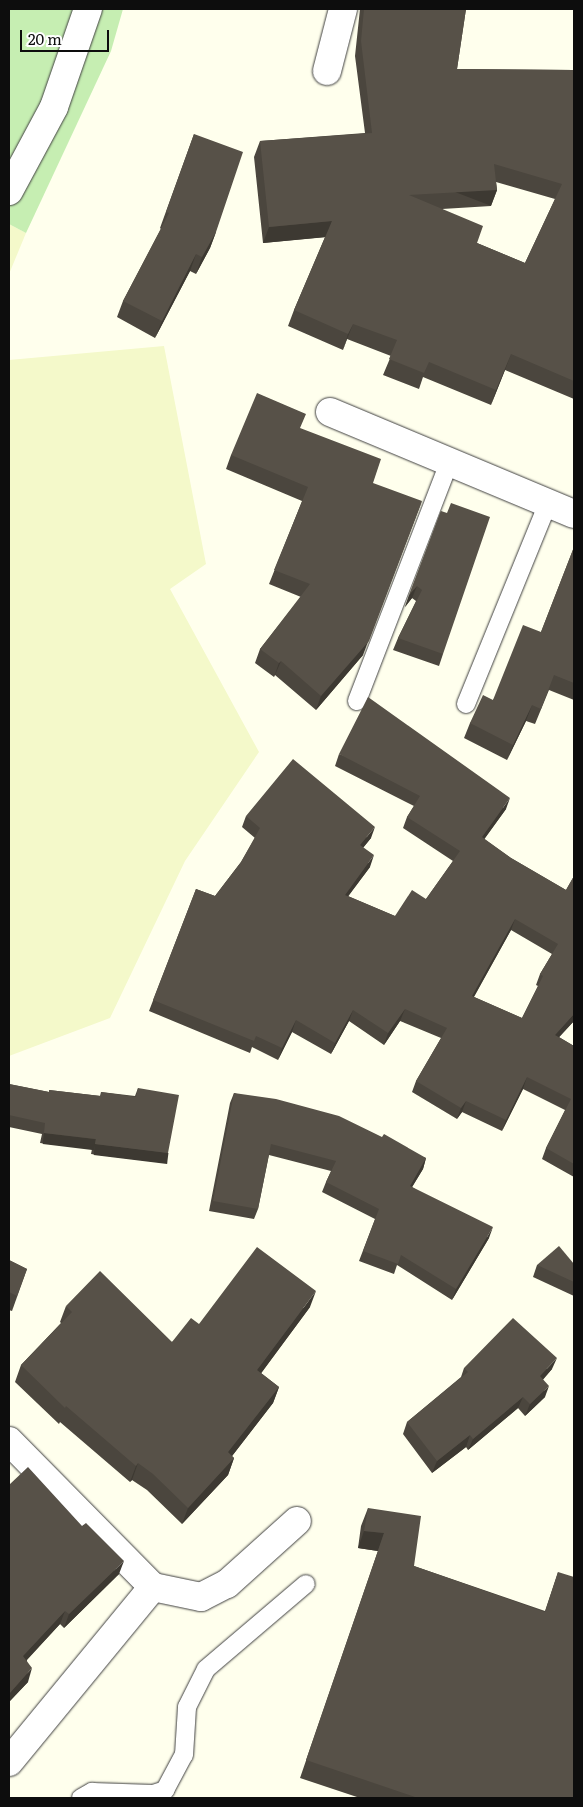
<!DOCTYPE html>
<html>
<head>
<meta charset="utf-8">
<style>
  body { margin:0 }
  #map { position:relative; width:583px; height:1807px; overflow:hidden; background:#ffffed; font-family:Literata,serif }
  div>[style] { position:absolute }
  .farmland>* { inset:0; background:#f4f9ca }
  .green>* { inset:0; background:#c6eeb2 }
  .roads { filter:drop-shadow(0 0 1px #404040) drop-shadow(0 0 1px #404040) }
  .service>* { height:18px; margin:-9px; padding:0 9px; transform-origin:9px; border-radius:9px; background:#fff }
  .minor>* { height:28px; margin:-14px; padding:0 14px; transform-origin:14px; border-radius:14px; background:#fff }
  .wall>* { inset:0; background:#4b463e }
  .shaded-wall>* { inset:0; background:#3d3932; transform-origin:0 0 }
  .building>* { inset:0; background:#575148 }
  span { translate:-50% -50%; white-space:nowrap; text-align:center; line-height:1.15; -webkit-text-stroke:5px #fff; paint-order:stroke }
  .frame { position:absolute; inset:0; border:10px solid #0d0d0d; pointer-events:none }
  .scale { position:absolute; left:20px; top:30px; width:89px; height:22px; box-sizing:border-box; border:2px solid #0d0d0d; border-top:0; padding-left:6px; font-size:15px; line-height:18px; white-space:nowrap; color:#0d0d0d; -webkit-text-stroke:4px #fff; paint-order:stroke }
</style>
</head>
<body>
<div id="map">
  <div class="farmland">
    <i style="clip-path:polygon(9px 224px,26px 233px,9px 274px)"></i>
    <i style="clip-path:polygon(164px 346px,206px 564px,170px 589px,259px 752px,185px 861px,110px 1018px,9px 1056px,9px 360px)"></i>
  </div>
  <div class="green">
    <i style="clip-path:polygon(9px 9px,123px 9px,111px 51px,26px 233px,9px 224px)"></i>
  </div>
  <div class="roads">
    <div class="service">
      <i style="left:357px;top:701px;width:256px;rotate:-68.9deg"></i>
      <i style="left:466px;top:704px;width:217px;rotate:-67.8deg"></i>
      <i style="left:81px;top:1798px;width:13px;rotate:-29deg"></i>
      <i style="left:92px;top:1792px;width:61px;rotate:1.9deg"></i>
      <i style="left:153px;top:1794px;width:13px;rotate:-18deg"></i>
      <i style="left:165px;top:1790px;width:40px;rotate:-62deg"></i>
      <i style="left:184px;top:1755px;width:48px;rotate:-86.4deg"></i>
      <i style="left:187px;top:1707px;width:42px;rotate:-63.4deg"></i>
      <i style="left:206px;top:1669px;width:131px;rotate:-40.4deg"></i>
    </div>
    <div class="minor">
      <i style="left:327px;top:71px;width:64px;rotate:-75.5deg"></i>
      <i style="left:9px;top:191px;width:95px;rotate:-61.8deg"></i>
      <i style="left:54px;top:107px;width:104px;rotate:-70.9deg"></i>
      <i style="left:330px;top:412px;width:264px;rotate:22.7deg"></i>
      <i style="left:9px;top:1441px;width:205px;rotate:45.4deg"></i>
      <i style="left:153px;top:1587px;width:49px;rotate:11.8deg"></i>
      <i style="left:201px;top:1597px;width:29px;rotate:-27deg"></i>
      <i style="left:227px;top:1584px;width:94px;rotate:-42deg"></i>
      <i style="left:9px;top:1762px;width:227px;rotate:-50.6deg"></i>
    </div>
  </div>
  <div class="wall">
    <i style="clip-path:polygon(evenodd,360px 9px,466px 9px,457px 69px,574px 70px,574px 399px,505px 370px,491px 405px,423px 377px,419px 389px,383px 375px,391px 356px,347px 339px,343px 350px,288px 326px,294px 310px,325px 237px,263px 243px,254px 157px,260px 141px,365px 133px,355px 56px,360px 9px,496px 182px,555px 199px,525px 263px,477px 243px,442px 209px,491px 206px,497px 190px,496px 182px)"></i>
    <i style="clip-path:polygon(194px 134px,216px 232px,210px 248px,196px 274px,190px 271px,155px 338px,117px 317px,123px 301px,161px 229px,160px 228px)"></i>
    <i style="clip-path:polygon(300px 429px,373px 483px,363px 655px,316px 710px,275px 675px,274px 677px,255px 663px,260px 649px,301px 597px,269px 584px,302px 501px,226px 469px,231px 455px)"></i>
    <i style="clip-path:polygon(441px 511px,443px 654px,439px 666px,393px 650px,398px 638px,416px 601px,412px 598px,405px 607px)"></i>
    <i style="clip-path:polygon(574px 547px,574px 700px,549px 690px,535px 724px,526px 721px,507px 760px,464px 738px,470px 723px,493px 700px,541px 632px)"></i>
    <i style="clip-path:polygon(evenodd,339px 754px,506px 809px,484px 839px,511px 858px,566px 890px,574px 876px,574px 1021px,559px 1037px,574px 1046px,574px 1177px,542px 1159px,546px 1148px,565px 1110px,523px 1089px,502px 1131px,462px 1112px,457px 1119px,412px 1092px,416px 1081px,441px 1038px,400px 1021px,384px 1045px,349px 1021px,331px 1054px,292px 1032px,278px 1060px,252px 1047px,250px 1053px,149px 1011px,196px 889px,215px 896px,241px 862px,255px 838px,242px 827px,246px 816px,371px 838px,363px 848px,370px 867px,348px 896px,395px 916px,426px 899px,453px 861px,403px 828px,407px 817px,414px 806px,335px 766px,339px 754px,511px 930px,552px 954px,540px 974px,536px 985px,538px 986px,522px 1018px,474px 997px,511px 930px)"></i>
    <i style="clip-path:polygon(9px 1084px,49px 1092px,49px 1090px,100px 1096px,101px 1092px,135px 1096px,138px 1088px,168px 1153px,165px 1163px,91px 1154px,92px 1149px,40px 1143px,42px 1134px,9px 1127px)"></i>
    <i style="clip-path:polygon(234px 1093px,426px 1158px,423px 1169px,412px 1187px,489px 1238px,452px 1300px,397px 1265px,394px 1274px,359px 1261px,375px 1219px,322px 1192px,326px 1182px,331px 1171px,269px 1155px,258px 1209px,254px 1219px,209px 1211px,230px 1103px)"></i>
    <i style="clip-path:polygon(9px 1260px,27px 1269px,12px 1311px,9px 1310px)"></i>
    <i style="clip-path:polygon(574px 1264px,574px 1296px,533px 1277px,537px 1265px)"></i>
    <i style="clip-path:polygon(66px 1306px,172px 1342px,199px 1324px,310px 1307px,261px 1373px,279px 1387px,273px 1403px,232px 1456px,234px 1458px,228px 1475px,182px 1524px,147px 1490px,132px 1480px,130px 1482px,60px 1422px,59px 1424px,15px 1382px,21px 1365px,61px 1323px,60px 1322px)"></i>
    <i style="clip-path:polygon(464px 1368px,552px 1369px,543px 1379px,545px 1397px,525px 1416px,518px 1408px,468px 1450px,466px 1447px,432px 1473px,403px 1434px,407px 1422px,461px 1377px)"></i>
    <i style="clip-path:polygon(9px 1485px,119px 1574px,64px 1628px,60px 1624px,27px 1660px,28px 1682px,9px 1702px)"></i>
    <i style="clip-path:polygon(368px 1508px,414px 1566px,545px 1611px,558px 1572px,574px 1798px,360px 1798px,300px 1778px,378px 1551px,358px 1548px,361px 1526px)"></i>
  </div>
  <div class="shaded-wall">
    <i style="left:497px;top:190px;width:17px;height:88px;rotate:111deg"></i>
    <i style="clip-path:polygon(332px 221px,327px 237px,263px 243px,269px 227px)"></i>
    <i style="clip-path:polygon(216px 232px,210px 248px,196px 274px,202px 257px)"></i>
    <i style="clip-path:polygon(196px 254px,190px 271px,155px 338px,162px 321px)"></i>
    <i style="clip-path:polygon(353px 324px,347px 339px,343px 350px,348px 334px)"></i>
    <i style="clip-path:polygon(511px 354px,505px 370px,491px 405px,496px 390px)"></i>
    <i style="clip-path:polygon(422px 501px,363px 655px,316px 710px,321px 696px)"></i>
    <i style="clip-path:polygon(417px 586px,412px 598px,405px 607px,409px 595px)"></i>
    <i style="clip-path:polygon(281px 661px,275px 675px,274px 677px,279px 663px)"></i>
    <i style="clip-path:polygon(532px 705px,526px 721px,507px 760px,513px 745px)"></i>
    <i style="clip-path:polygon(510px 798px,506px 809px,478px 848px,482px 837px)"></i>
    <i style="clip-path:polygon(375px 827px,371px 838px,356px 856px,360px 845px)"></i>
    <i style="clip-path:polygon(374px 855px,370px 867px,341px 906px,345px 895px)"></i>
    <i style="clip-path:polygon(515px 919px,511px 930px,468px 1007px,472px 996px)"></i>
    <i style="clip-path:polygon(405px 1009px,400px 1021px,384px 1045px,388px 1033px)"></i>
    <i style="clip-path:polygon(353px 1010px,349px 1021px,331px 1054px,335px 1043px)"></i>
    <i style="clip-path:polygon(574px 1014px,574px 1021px,551px 1046px,555px 1035px)"></i>
    <i style="clip-path:polygon(296px 1020px,292px 1032px,278px 1060px,282px 1048px)"></i>
    <i style="clip-path:polygon(527px 1077px,523px 1089px,502px 1131px,506px 1120px)"></i>
    <i style="clip-path:polygon(466px 1101px,462px 1112px,457px 1119px,461px 1108px)"></i>
    <i style="left:44px;top:1133px;width:52px;height:11px;rotate:7deg"></i>
    <i style="left:95px;top:1144px;width:74px;height:11px;rotate:7deg"></i>
    <i style="clip-path:polygon(426px 1158px,423px 1169px,406px 1197px,410px 1186px)"></i>
    <i style="clip-path:polygon(493px 1227px,489px 1238px,452px 1300px,456px 1289px)"></i>
    <i style="clip-path:polygon(316px 1291px,310px 1307px,251px 1387px,257px 1370px)"></i>
    <i style="clip-path:polygon(557px 1358px,552px 1369px,536px 1388px,540px 1376px)"></i>
    <i style="clip-path:polygon(549px 1386px,545px 1397px,525px 1416px,530px 1404px)"></i>
    <i style="clip-path:polygon(279px 1387px,273px 1403px,222px 1469px,228px 1452px)"></i>
    <i style="clip-path:polygon(523px 1397px,518px 1408px,468px 1450px,473px 1439px)"></i>
    <i style="clip-path:polygon(470px 1435px,466px 1447px,432px 1473px,437px 1461px)"></i>
    <i style="clip-path:polygon(234px 1458px,228px 1475px,182px 1524px,188px 1508px)"></i>
    <i style="clip-path:polygon(138px 1463px,132px 1480px,130px 1482px,136px 1466px)"></i>
    <i style="clip-path:polygon(364px 1531px,384px 1533px,378px 1551px,358px 1548px)"></i>
    <i style="clip-path:polygon(124px 1561px,119px 1574px,64px 1628px,69px 1614px)"></i>
    <i style="clip-path:polygon(65px 1611px,60px 1624px,18px 1669px,23px 1656px)"></i>
    <i style="clip-path:polygon(32px 1668px,28px 1682px,9px 1702px,9px 1694px)"></i>
  </div>
  <div class="building">
    <i style="clip-path:polygon(evenodd,364px 9px,466px 9px,457px 69px,574px 70px,574px 381px,511px 354px,496px 390px,429px 362px,424px 373px,389px 359px,397px 340px,353px 324px,348px 334px,294px 310px,332px 221px,269px 227px,260px 141px,372px 133px,361px 41px,364px 9px,494px 164px,562px 184px,525px 263px,477px 243px,483px 226px,409px 195px,497px 190px,494px 164px)"></i>
    <i style="clip-path:polygon(194px 134px,243px 152px,216px 232px,202px 257px,196px 254px,162px 321px,123px 301px,169px 213px,166px 212px)"></i>
    <i style="clip-path:polygon(257px 393px,306px 414px,300px 428px,381px 459px,373px 483px,422px 501px,369px 641px,321px 696px,281px 661px,279px 663px,260px 649px,310px 584px,274px 570px,308px 487px,231px 455px)"></i>
    <i style="clip-path:polygon(451px 503px,490px 517px,443px 654px,398px 638px,422px 590px,417px 586px,409px 595px,441px 511px,447px 513px)"></i>
    <i style="clip-path:polygon(574px 547px,574px 683px,554px 675px,541px 709px,532px 705px,513px 745px,470px 723px,483px 695px,493px 700px,523px 625px,541px 632px)"></i>
    <i style="clip-path:polygon(evenodd,368px 697px,510px 798px,482px 837px,511px 858px,566px 890px,574px 876px,574px 1014px,555px 1035px,574px 1046px,574px 1164px,546px 1148px,571px 1099px,527px 1077px,506px 1120px,466px 1101px,461px 1108px,416px 1081px,447px 1028px,405px 1009px,388px 1033px,353px 1010px,335px 1043px,296px 1020px,282px 1048px,256px 1036px,254px 1041px,153px 1000px,196px 889px,215px 896px,241px 862px,260px 828px,246px 816px,293px 759px,375px 827px,360px 845px,374px 855px,345px 895px,395px 916px,412px 890px,426px 899px,460px 851px,407px 817px,420px 796px,339px 754px,368px 697px,515px 919px,558px 944px,540px 974px,543px 976px,522px 1018px,472px 996px,515px 919px)"></i>
    <i style="clip-path:polygon(9px 1084px,49px 1092px,49px 1090px,101px 1096px,101px 1092px,136px 1097px,138px 1088px,179px 1095px,168px 1153px,95px 1144px,96px 1139px,44px 1133px,45px 1123px,9px 1115px)"></i>
    <i style="clip-path:polygon(234px 1093px,276px 1099px,339px 1116px,382px 1137px,384px 1134px,426px 1158px,410px 1186px,493px 1227px,456px 1289px,401px 1255px,398px 1264px,363px 1251px,379px 1209px,326px 1182px,336px 1161px,271px 1144px,258px 1209px,213px 1201px)"></i>
    <i style="clip-path:polygon(559px 1246px,574px 1264px,574px 1282px,537px 1265px)"></i>
    <i style="clip-path:polygon(257px 1247px,316px 1291px,257px 1370px,279px 1387px,228px 1452px,234px 1458px,188px 1508px,153px 1474px,138px 1463px,136px 1466px,66px 1406px,65px 1408px,21px 1365px,72px 1312px,66px 1306px,100px 1271px,172px 1342px,191px 1318px,199px 1324px)"></i>
    <i style="clip-path:polygon(9px 1260px,27px 1269px,17px 1296px,9px 1292px)"></i>
    <i style="clip-path:polygon(513px 1318px,557px 1358px,540px 1376px,549px 1386px,530px 1404px,523px 1397px,473px 1439px,470px 1435px,437px 1461px,407px 1422px,468px 1372px,464px 1368px)"></i>
    <i style="clip-path:polygon(28px 1467px,82px 1526px,86px 1523px,124px 1561px,69px 1614px,65px 1611px,23px 1656px,32px 1668px,9px 1694px,9px 1485px)"></i>
    <i style="clip-path:polygon(368px 1508px,421px 1516px,414px 1566px,545px 1612px,558px 1572px,574px 1577px,574px 1798px,418px 1798px,306px 1760px,384px 1533px,364px 1531px)"></i>
  </div>
  <div class="frame"></div>
  <div class="scale">20 m</div>
</div>
</body>
</html>
